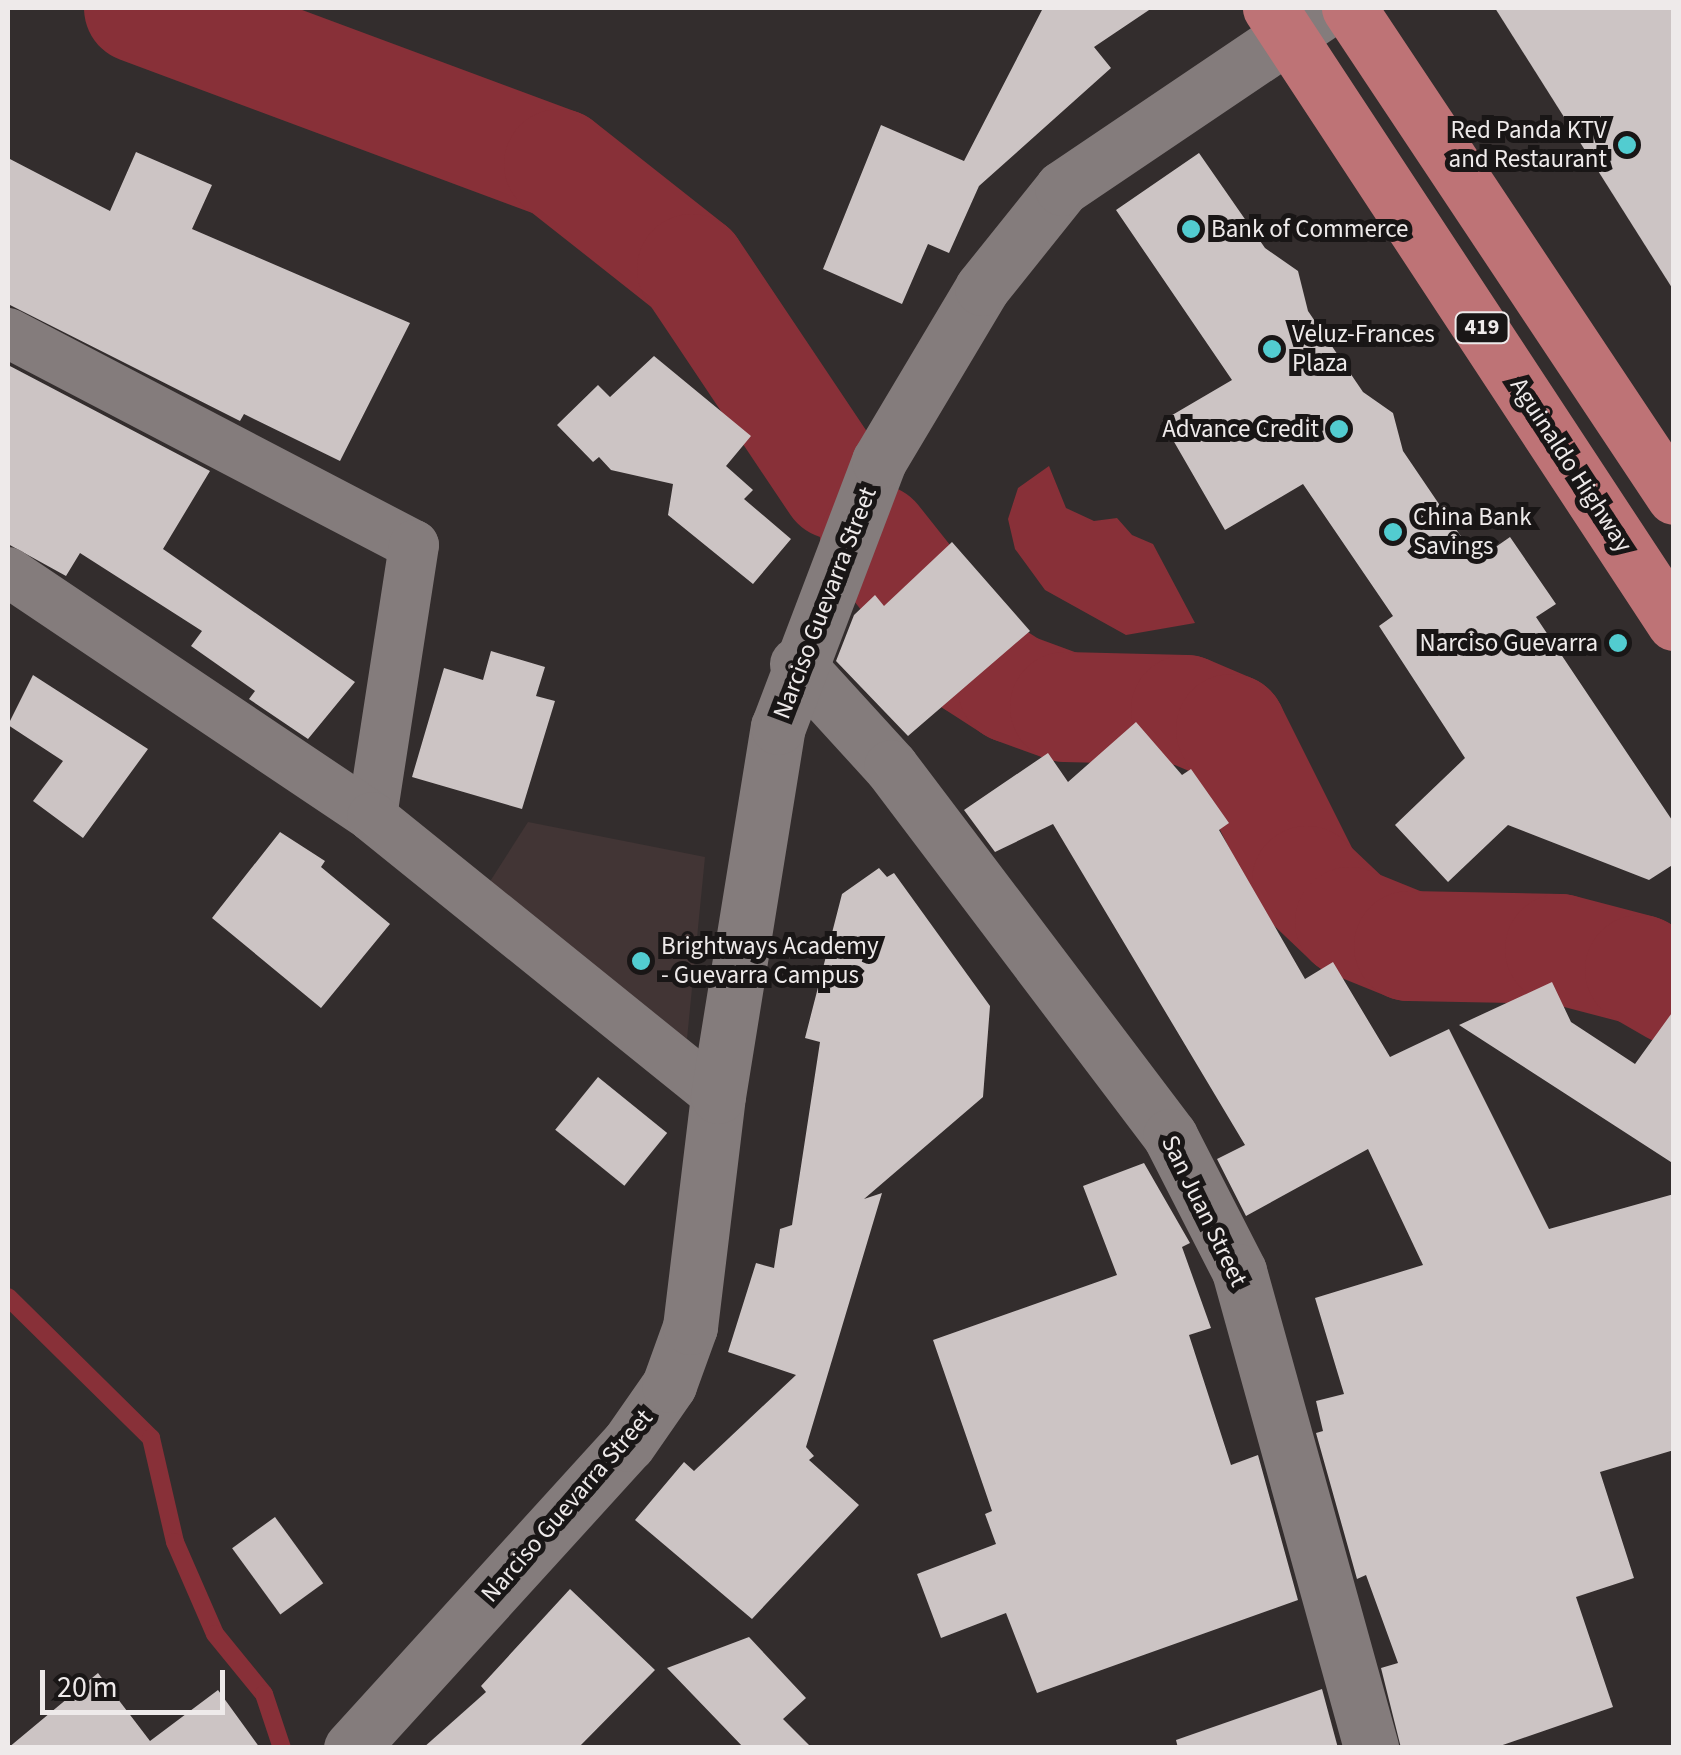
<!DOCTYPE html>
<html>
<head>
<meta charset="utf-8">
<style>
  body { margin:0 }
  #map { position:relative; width:1681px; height:1755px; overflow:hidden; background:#332d2d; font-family:"Source Sans 3",sans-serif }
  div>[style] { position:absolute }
  .built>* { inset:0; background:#423535 }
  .water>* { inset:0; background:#883038 }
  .stream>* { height:18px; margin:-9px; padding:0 9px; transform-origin:9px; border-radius:9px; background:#883038 }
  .river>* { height:110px; margin:-55px; padding:0 55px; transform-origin:55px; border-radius:55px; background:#883038 }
  .building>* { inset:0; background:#ccc4c4; transform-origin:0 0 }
  .minor>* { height:50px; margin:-25px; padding:0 25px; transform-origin:25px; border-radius:25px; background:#847c7c }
  .tertiary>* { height:55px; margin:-27.5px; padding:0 27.5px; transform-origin:27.5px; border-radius:27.5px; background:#847c7c }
  .trunk>* { height:55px; margin:-27.5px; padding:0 27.5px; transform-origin:27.5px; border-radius:27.5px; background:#be7376 }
  .dots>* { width:28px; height:28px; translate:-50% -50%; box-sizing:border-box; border:5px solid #191616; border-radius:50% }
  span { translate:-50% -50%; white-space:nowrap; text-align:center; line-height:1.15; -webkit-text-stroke:10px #191616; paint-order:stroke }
  .shield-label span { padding:2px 8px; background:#191616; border:2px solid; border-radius:8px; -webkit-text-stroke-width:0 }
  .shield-label { font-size:22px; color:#eeeaea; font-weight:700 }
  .poi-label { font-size:25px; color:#eeeaea }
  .right { translate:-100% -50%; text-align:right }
  .left { translate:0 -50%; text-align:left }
  .street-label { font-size:25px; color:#eeeaea }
  .frame { position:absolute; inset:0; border:10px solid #eeeaea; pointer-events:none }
  .scale { position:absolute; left:40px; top:1670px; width:185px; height:45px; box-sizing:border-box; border:5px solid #eeeaea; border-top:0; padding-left:12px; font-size:30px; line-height:35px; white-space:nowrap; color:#eeeaea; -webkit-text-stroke:8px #191616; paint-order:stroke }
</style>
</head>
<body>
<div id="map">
  <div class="built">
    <i style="clip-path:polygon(528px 822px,705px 857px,687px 1039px,489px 883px)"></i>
  </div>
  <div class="water">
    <i style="clip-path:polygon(1049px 466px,1066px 508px,1094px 521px,1117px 518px,1132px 535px,1153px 544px,1195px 623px,1126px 635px,1045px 590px,1015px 549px,1008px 519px,1018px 488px)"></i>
  </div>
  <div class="stream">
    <i style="left:8px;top:1297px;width:201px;rotate:44.6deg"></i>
    <i style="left:151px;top:1438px;width:107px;rotate:77deg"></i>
    <i style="left:175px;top:1542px;width:100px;rotate:66.5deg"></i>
    <i style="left:215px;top:1634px;width:77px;rotate:50.8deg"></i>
    <i style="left:264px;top:1694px;width:57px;rotate:71.6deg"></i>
  </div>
  <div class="river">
    <i style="left:139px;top:8px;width:448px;rotate:20.4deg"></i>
    <i style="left:559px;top:164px;width:169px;rotate:38.3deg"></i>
    <i style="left:692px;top:269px;width:259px;rotate:56.2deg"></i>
    <i style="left:875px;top:539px;width:157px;rotate:51.5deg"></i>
    <i style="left:973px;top:662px;width:48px;rotate:33deg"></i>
    <i style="left:1013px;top:688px;width:55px;rotate:20.1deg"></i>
    <i style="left:1065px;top:707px;width:121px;rotate:1.4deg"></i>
    <i style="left:1186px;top:710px;width:49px;rotate:22.9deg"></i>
    <i style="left:1231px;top:729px;width:170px;rotate:63.4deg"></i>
    <i style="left:1307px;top:881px;width:59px;rotate:43.6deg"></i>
    <i style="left:1350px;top:922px;width:64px;rotate:22.1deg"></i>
    <i style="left:1409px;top:946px;width:151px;rotate:1.1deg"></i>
    <i style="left:1560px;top:949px;width:83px;rotate:14.7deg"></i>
    <i style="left:1640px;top:970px;width:39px;rotate:30deg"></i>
  </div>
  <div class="building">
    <i style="clip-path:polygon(1043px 8px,1152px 8px,1094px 47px,1111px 68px,979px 186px,949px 253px,928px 244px,902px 304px,823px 269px,881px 125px,964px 161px)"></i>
    <i style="clip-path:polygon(1495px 8px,1674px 8px,1674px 291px)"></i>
    <i style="clip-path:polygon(136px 152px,212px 185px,192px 229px,410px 323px,340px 461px,244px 414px,240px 421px,8px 304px,8px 158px,110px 211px)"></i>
    <i style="clip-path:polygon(1199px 153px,1265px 248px,1298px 271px,1308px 311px,1363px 392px,1393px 413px,1403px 451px,1477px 560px,1510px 537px,1556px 604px,1536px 617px,1674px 823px,1674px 864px,1649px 880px,1508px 825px,1448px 882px,1395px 825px,1465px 758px,1379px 626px,1393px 616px,1303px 484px,1225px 530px,1162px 421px,1232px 380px,1116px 210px)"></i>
    <i style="clip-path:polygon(654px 356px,751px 436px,726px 466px,753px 490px,744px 499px,791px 539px,753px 584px,668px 515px,673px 484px,611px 470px,599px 457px,593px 462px,557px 425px,598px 385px,610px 397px)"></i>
    <i style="clip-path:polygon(8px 365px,210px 471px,163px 549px,355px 682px,308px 739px,249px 699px,255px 691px,191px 646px,202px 631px,80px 553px,66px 576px,8px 544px)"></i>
    <i style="clip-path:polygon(952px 542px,1030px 631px,908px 736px,836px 661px,854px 615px,875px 595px,884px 606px)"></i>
    <i style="clip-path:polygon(491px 651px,545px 667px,536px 696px,555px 701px,522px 809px,412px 777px,444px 668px,483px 680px)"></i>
    <i style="clip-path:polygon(33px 675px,148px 749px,83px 838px,33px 801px,63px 761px,8px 725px)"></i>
    <i style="clip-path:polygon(1136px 722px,1182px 775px,1191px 769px,1229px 823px,1219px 830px,1305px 979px,1333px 962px,1390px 1057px,1449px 1029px,1549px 1229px,1674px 1194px,1674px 1450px,1600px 1472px,1634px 1578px,1576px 1597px,1613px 1707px,1494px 1748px,1401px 1748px,1381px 1668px,1398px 1663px,1366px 1575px,1357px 1579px,1316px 1433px,1323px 1431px,1316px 1401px,1344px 1394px,1315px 1298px,1423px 1265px,1368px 1149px,1246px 1216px,1217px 1159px,1245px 1145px,1053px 824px,995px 852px,964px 810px,1048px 753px,1068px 782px)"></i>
    <i style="clip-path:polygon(280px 832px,325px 861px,321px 867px,390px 924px,321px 1008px,212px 918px)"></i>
    <i style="clip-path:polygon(879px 868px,887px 877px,894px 873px,990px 1006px,983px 1097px,864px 1199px,882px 1193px,806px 1447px,814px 1456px,809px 1460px,859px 1505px,752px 1619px,635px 1520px,684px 1462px,694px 1471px,796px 1375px,728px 1352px,756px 1263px,774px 1268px,780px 1229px,792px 1225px,820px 1042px,805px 1038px,842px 894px)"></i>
    <i style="clip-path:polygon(1552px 982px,1571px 1022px,1635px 1064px,1674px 1010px,1674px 1164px,1459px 1025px)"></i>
    <i style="left:598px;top:1077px;width:89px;height:68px;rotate:39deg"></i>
    <i style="clip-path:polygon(1144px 1163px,1190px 1243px,1182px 1247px,1211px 1328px,1189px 1335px,1231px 1465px,1258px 1455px,1298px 1600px,1037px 1693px,1006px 1613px,941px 1638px,917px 1574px,996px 1544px,985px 1514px,992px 1511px,933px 1340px,1117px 1275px,1083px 1186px)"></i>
    <i style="left:275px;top:1517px;width:82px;height:53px;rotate:54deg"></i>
    <i style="clip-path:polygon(570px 1589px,655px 1670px,578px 1748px,423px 1748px,486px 1692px,481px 1686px)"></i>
    <i style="clip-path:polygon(749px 1637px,806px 1698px,783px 1719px,812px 1748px,744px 1748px,667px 1668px)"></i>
    <i style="clip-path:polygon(98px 1673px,150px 1741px,218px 1690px,260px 1748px,8px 1748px)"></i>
    <i style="clip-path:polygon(1322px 1689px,1338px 1748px,1178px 1748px,1176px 1740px)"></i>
  </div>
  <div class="minor">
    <i style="left:8px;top:333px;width:458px;rotate:27.6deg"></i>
    <i style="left:414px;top:545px;width:275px;rotate:98.8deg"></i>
    <i style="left:8px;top:572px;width:439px;rotate:33.9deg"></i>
    <i style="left:372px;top:817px;width:444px;rotate:38.9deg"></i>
  </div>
  <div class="tertiary">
    <i style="left:797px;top:664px;width:139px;rotate:47.6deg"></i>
    <i style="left:891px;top:767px;width:463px;rotate:52.9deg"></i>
    <i style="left:1170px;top:1136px;width:152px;rotate:62.9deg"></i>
    <i style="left:1239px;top:1271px;width:495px;rotate:74.5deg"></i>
    <i style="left:351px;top:1748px;width:411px;rotate:-47.7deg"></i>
    <i style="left:628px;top:1444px;width:72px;rotate:-55.2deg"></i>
    <i style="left:669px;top:1385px;width:62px;rotate:-70.1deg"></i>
    <i style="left:690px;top:1327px;width:233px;rotate:-83.1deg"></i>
    <i style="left:718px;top:1096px;width:374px;rotate:-80.8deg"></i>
    <i style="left:778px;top:727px;width:285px;rotate:-69.2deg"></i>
    <i style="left:879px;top:461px;width:201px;rotate:-59.2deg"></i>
    <i style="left:982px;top:288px;width:128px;rotate:-51.3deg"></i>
    <i style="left:1062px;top:188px;width:322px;rotate:-34deg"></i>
  </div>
  <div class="trunk">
    <i style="left:1270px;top:8px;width:736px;rotate:56.7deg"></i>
    <i style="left:1349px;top:8px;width:587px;rotate:56.39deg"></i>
  </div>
  <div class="dots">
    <i style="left:1627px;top:145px;background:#52ccd0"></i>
    <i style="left:1191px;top:229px;background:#52ccd0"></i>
    <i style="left:1272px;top:349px;background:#52ccd0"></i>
    <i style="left:1339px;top:429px;background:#52ccd0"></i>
    <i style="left:1393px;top:532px;background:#52ccd0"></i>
    <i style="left:1618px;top:643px;background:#52ccd0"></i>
    <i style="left:641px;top:961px;background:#52ccd0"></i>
  </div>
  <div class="shield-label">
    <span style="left:1482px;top:328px">419</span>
  </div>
  <div class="poi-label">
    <span class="right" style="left:1607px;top:145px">Red Panda KTV<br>and Restaurant</span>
    <span class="left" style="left:1211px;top:229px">Bank of Commerce</span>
    <span class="left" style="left:1292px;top:349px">Veluz-Frances<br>Plaza</span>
    <span class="right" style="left:1319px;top:429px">Advance Credit</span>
    <span class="left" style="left:1413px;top:532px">China Bank<br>Savings</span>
    <span class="right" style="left:1598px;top:643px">Narciso Guevarra</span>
    <span class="left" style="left:661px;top:961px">Brightways Academy<br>- Guevarra Campus</span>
  </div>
  <div class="street-label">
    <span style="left:1571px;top:465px;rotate:57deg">Aguinaldo Highway</span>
    <span style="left:825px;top:603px;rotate:-69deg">Narciso Guevarra Street</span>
    <span style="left:1204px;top:1211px;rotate:64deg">San Juan Street</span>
    <span style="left:567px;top:1506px;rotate:-49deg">Narciso Guevarra Street</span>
  </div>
  <div class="frame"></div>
  <div class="scale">20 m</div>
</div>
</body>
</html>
